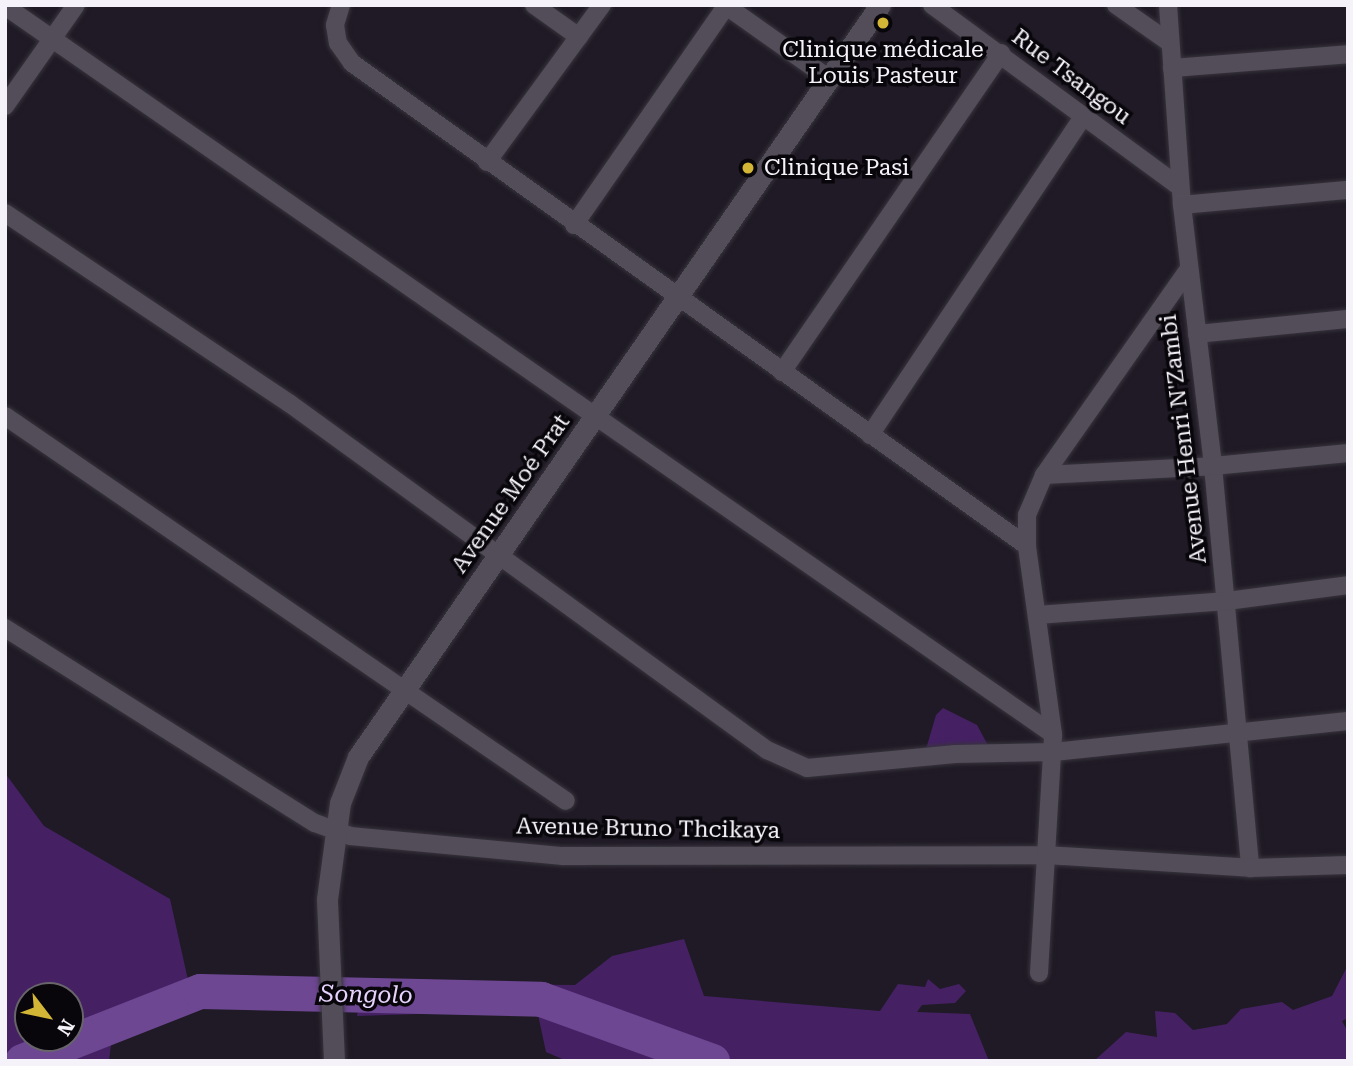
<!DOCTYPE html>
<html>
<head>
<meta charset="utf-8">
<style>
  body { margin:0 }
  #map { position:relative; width:1353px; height:1066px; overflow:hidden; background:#1f1a25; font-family:"Roboto Serif",serif }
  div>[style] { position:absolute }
  .green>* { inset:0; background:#452164 }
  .river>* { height:35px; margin:-17.5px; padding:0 17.5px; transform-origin:17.5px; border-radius:17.5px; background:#6d4792 }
  .roads { filter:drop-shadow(0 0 2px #38343d) drop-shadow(0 0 2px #38343d) }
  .minor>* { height:18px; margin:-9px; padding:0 9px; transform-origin:9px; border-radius:9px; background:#534d59 }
  .tertiary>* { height:21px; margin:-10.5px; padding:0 10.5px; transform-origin:10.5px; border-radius:10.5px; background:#534d59 }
  .dots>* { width:19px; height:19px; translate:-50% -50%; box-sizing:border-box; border:4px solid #08060a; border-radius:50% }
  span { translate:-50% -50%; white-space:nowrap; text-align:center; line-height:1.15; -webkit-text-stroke:7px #08060a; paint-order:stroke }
  .poi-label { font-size:23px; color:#f6f2fa }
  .left { translate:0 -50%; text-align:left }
  .street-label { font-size:23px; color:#f6f2fa }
  .water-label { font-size:24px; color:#e6d3fd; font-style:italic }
  .frame { position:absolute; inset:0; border:7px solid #f6f2fa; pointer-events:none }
  .north { position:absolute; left:14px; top:982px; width:70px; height:70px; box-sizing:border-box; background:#08060a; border:2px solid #67646a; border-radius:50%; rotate:122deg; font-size:19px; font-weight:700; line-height:28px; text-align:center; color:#f6f2fa }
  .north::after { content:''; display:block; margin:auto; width:24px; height:32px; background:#d3b635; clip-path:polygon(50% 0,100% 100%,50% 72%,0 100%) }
</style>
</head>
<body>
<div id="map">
  <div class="green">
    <i style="clip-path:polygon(943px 708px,977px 725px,990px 749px,926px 749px,936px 715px)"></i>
    <i style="clip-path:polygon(evenodd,5px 773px,44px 826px,170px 899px,188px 980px,115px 1011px,109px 1061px,5px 1061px,5px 773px,70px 996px,70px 1038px,28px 1038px,28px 996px,70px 996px)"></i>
    <i style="clip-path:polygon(684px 939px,704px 996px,880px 1011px,898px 984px,925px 987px,928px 979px,940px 989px,959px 984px,966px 991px,955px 1003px,922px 1005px,917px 1012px,970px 1014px,989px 1061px,567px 1061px,546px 1052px,537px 1010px,357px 1016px,362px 983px,575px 985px,612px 956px)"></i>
    <i style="clip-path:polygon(1348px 965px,1348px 1018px,1342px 1021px,1348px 1032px,1348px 1061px,1094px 1061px,1126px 1032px,1157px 1037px,1155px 1011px,1175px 1013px,1193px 1030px,1227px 1024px,1241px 1009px,1282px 1002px,1293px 1010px,1332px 996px)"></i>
  </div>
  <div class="river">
    <i style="left:22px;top:1061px;width:191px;rotate:-21.5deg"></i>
    <i style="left:200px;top:991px;width:341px;rotate:1.3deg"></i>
    <i style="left:541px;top:999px;width:182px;rotate:19.9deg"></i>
  </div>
  <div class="roads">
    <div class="minor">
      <i style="left:341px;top:5px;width:21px;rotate:107deg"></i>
      <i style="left:335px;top:25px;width:18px;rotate:81deg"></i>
      <i style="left:338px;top:43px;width:24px;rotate:55deg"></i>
      <i style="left:352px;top:63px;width:830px;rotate:35.59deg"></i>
      <i style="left:534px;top:5px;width:55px;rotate:35.4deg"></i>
      <i style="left:725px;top:5px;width:130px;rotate:35.3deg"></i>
      <i style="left:932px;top:5px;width:308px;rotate:36.3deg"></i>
      <i style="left:1116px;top:5px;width:66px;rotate:35.1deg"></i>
      <i style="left:1168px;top:5px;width:200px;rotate:86deg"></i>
      <i style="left:1182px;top:205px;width:263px;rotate:83.2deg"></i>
      <i style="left:1213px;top:466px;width:404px;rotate:84.7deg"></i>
      <i style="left:5px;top:6px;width:1276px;rotate:34.79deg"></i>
      <i style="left:1172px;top:68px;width:177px;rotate:-4.5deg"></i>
      <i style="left:5px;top:106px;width:123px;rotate:-54.9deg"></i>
      <i style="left:487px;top:162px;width:195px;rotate:-53.8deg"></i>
      <i style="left:1182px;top:205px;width:167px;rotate:-5.2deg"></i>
      <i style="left:5px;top:213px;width:342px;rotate:33.8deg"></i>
      <i style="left:289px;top:403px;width:591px;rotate:35.98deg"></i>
      <i style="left:767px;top:750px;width:44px;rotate:24.2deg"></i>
      <i style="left:807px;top:768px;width:149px;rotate:-5.4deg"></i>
      <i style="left:955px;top:754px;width:98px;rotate:-1.2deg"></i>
      <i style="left:1053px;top:752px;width:297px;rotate:-6deg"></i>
      <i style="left:574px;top:225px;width:267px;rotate:-55.2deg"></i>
      <i style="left:1197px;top:334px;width:152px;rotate:-5.7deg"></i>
      <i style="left:782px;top:372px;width:387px;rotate:-55.5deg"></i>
      <i style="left:5px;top:416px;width:680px;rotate:34.46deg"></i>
      <i style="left:870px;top:435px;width:383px;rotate:-56.2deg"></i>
      <i style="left:1044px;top:475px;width:169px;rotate:-3deg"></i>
      <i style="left:1213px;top:466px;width:136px;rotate:-5.5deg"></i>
      <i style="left:1037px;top:615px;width:191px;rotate:-4.2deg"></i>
      <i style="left:1227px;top:601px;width:122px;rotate:-7.5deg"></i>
      <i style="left:5px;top:628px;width:366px;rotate:32.2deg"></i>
      <i style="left:315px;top:823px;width:37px;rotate:20deg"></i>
      <i style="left:350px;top:836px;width:214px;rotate:5.4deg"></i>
      <i style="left:563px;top:856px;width:483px;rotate:-0.1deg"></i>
      <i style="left:1046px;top:855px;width:204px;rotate:3.6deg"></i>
      <i style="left:1250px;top:868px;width:98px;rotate:-1.8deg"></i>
      <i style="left:1039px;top:973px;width:239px;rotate:-86.6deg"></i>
      <i style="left:1053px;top:734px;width:190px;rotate:-97.9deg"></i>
      <i style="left:1027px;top:546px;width:31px;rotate:-90deg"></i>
      <i style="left:1027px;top:515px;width:43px;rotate:-67deg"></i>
      <i style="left:1044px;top:475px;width:251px;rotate:-54.9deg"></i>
    </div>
    <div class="tertiary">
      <i style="left:334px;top:1061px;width:162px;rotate:-92.5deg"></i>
      <i style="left:327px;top:899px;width:97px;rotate:-82.3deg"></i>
      <i style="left:340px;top:803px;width:49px;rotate:-68.6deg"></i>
      <i style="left:358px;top:757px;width:915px;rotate:-55.23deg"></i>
    </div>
  </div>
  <div class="dots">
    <i style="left:883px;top:23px;background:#d3b635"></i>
    <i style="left:748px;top:168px;background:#d3b635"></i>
  </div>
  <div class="poi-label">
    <span style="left:883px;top:63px">Clinique médicale<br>Louis Pasteur</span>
    <span class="left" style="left:764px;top:168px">Clinique Pasi</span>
  </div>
  <div class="street-label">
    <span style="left:1071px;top:77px;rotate:37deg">Rue Tsangou</span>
    <span style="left:1184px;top:439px;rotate:-97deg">Avenue Henri N'Zambi</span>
    <span style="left:511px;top:494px;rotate:-55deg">Avenue Moé Prat</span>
    <span style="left:648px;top:829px;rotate:1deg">Avenue Bruno Thcikaya</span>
  </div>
  <div class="water-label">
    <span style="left:366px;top:995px;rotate:1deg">Songolo</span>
  </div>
  <div class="frame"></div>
  <div class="north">N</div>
</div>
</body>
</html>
